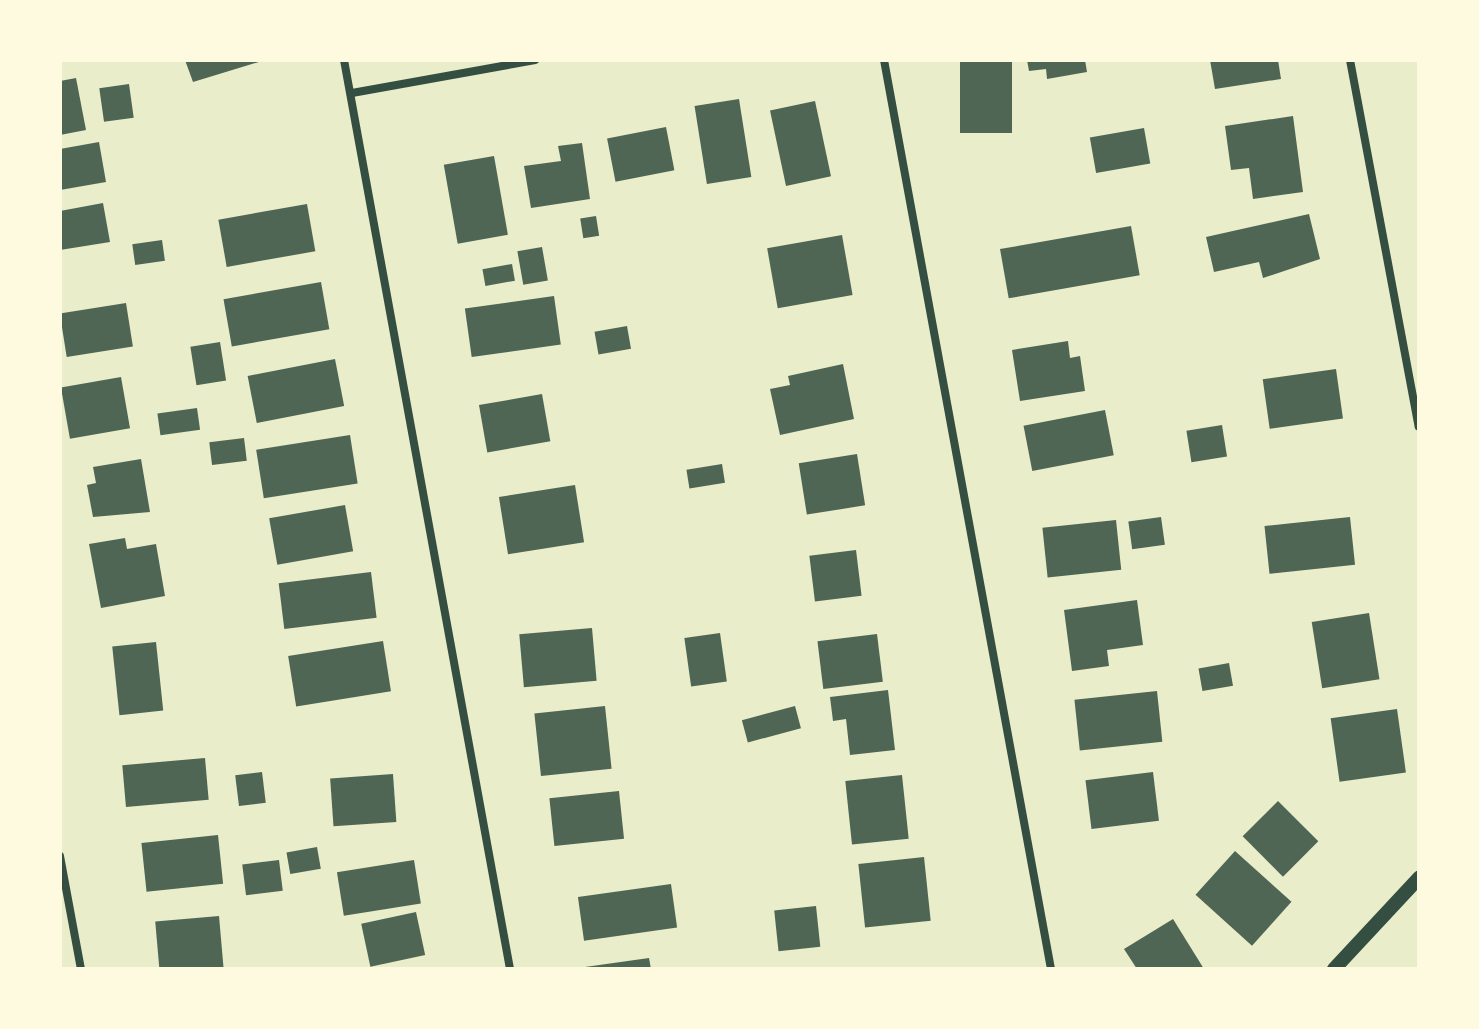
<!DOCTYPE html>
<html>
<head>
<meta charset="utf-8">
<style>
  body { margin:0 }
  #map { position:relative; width:1479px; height:1029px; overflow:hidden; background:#e9edc9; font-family:"Nunito Sans",sans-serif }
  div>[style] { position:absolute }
  .building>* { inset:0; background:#4f6655; transform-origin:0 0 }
  .minor>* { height:8px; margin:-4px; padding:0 4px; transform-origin:4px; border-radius:4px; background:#344e41 }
  .tertiary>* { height:14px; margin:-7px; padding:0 7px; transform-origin:7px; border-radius:7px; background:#344e41 }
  span { translate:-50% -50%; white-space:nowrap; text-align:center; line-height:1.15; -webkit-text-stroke:8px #fefae0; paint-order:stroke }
  .frame { position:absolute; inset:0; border:62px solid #fefae0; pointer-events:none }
</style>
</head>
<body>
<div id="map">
  <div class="building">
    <i style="clip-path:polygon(185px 60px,262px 60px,262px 61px,193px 82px)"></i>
    <i style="left:960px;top:60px;width:52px;height:73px"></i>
    <i style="clip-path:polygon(1027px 60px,1085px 60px,1087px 72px,1047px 79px,1046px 69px,1029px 71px)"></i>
    <i style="clip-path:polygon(1210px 60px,1278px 60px,1281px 79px,1215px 89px)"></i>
    <i style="clip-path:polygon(76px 78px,86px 130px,60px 135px,60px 81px)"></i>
    <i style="left:129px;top:84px;width:34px;height:30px;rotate:82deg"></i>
    <i style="left:739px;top:99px;width:79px;height:45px;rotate:81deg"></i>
    <i style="left:815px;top:101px;width:77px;height:46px;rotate:78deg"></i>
    <i style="clip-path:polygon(1293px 116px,1303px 192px,1253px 199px,1249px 168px,1231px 170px,1225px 126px)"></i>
    <i style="left:666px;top:127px;width:44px;height:60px;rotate:79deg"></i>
    <i style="left:1144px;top:128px;width:36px;height:55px;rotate:80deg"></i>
    <i style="clip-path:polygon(99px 142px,106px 182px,60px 190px,60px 149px)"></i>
    <i style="clip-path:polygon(582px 143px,590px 199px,531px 208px,524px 166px,561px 161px,558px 146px)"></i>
    <i style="left:494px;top:156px;width:80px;height:51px;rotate:80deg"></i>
    <i style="clip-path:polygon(103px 203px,110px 242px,60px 250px,60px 211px)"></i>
    <i style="left:307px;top:204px;width:48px;height:90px;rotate:80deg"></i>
    <i style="clip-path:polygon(1309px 214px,1320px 259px,1263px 278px,1259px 262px,1214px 272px,1206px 237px)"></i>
    <i style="left:596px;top:216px;width:20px;height:16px;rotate:81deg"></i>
    <i style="left:1131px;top:226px;width:50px;height:133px;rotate:80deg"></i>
    <i style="left:842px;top:235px;width:61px;height:76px;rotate:80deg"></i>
    <i style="left:162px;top:240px;width:21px;height:30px;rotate:82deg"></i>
    <i style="left:542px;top:247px;width:34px;height:25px;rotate:80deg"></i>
    <i style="left:512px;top:264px;width:17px;height:30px;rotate:80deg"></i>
    <i style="left:321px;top:282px;width:48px;height:99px;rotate:80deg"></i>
    <i style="left:554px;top:296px;width:49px;height:90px;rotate:82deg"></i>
    <i style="left:126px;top:303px;width:44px;height:67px;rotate:81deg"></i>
    <i style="left:627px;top:326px;width:23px;height:33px;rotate:80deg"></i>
    <i style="clip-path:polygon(1068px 341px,1070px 358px,1080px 356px,1085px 391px,1020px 401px,1012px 350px)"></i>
    <i style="left:220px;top:342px;width:39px;height:30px;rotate:81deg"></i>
    <i style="left:335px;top:359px;width:48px;height:89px;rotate:79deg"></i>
    <i style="clip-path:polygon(843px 364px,854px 419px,780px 435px,770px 389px,790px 385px,788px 376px)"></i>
    <i style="left:1336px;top:369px;width:50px;height:74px;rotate:82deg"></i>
    <i style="left:121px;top:377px;width:52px;height:61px;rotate:80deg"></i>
    <i style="left:542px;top:394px;width:48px;height:64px;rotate:80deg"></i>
    <i style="left:197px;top:408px;width:22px;height:40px;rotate:82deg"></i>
    <i style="left:1105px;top:410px;width:46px;height:83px;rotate:79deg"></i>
    <i style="left:1222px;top:425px;width:32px;height:36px;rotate:81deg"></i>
    <i style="left:350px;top:435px;width:49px;height:95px;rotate:81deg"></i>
    <i style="left:244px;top:438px;width:23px;height:35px;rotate:83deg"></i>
    <i style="left:857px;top:454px;width:52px;height:59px;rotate:81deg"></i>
    <i style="clip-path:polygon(141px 459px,150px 512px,93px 517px,87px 485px,96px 483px,93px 467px)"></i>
    <i style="left:722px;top:464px;width:19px;height:36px;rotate:81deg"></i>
    <i style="left:575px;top:485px;width:58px;height:77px;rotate:81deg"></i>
    <i style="left:345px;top:505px;width:47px;height:77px;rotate:80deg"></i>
    <i style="left:1161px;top:517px;width:28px;height:33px;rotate:82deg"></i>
    <i style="left:1350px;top:517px;width:48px;height:86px;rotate:84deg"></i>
    <i style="left:1116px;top:520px;width:50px;height:74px;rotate:84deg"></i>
    <i style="clip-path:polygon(125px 538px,127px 549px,156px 544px,165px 596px,101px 608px,89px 544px)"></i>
    <i style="left:856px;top:550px;width:46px;height:47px;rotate:83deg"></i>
    <i style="left:371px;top:572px;width:46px;height:93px;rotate:83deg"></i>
    <i style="clip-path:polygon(1137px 600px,1143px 645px,1107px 650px,1109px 666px,1072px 671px,1064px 610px)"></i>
    <i style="left:1369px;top:613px;width:67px;height:58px;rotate:81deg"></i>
    <i style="left:592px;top:628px;width:53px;height:73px;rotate:85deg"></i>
    <i style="left:720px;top:633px;width:49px;height:36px;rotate:82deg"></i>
    <i style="left:877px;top:634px;width:48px;height:60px;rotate:83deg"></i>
    <i style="left:383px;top:641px;width:51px;height:96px;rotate:81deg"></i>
    <i style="left:156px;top:642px;width:69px;height:44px;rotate:84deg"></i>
    <i style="left:1229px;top:663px;width:23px;height:31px;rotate:80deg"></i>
    <i style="clip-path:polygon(888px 690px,895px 750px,850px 755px,846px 719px,833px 721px,830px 697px)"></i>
    <i style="left:1157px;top:691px;width:51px;height:83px;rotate:84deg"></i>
    <i style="left:605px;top:706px;width:63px;height:71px;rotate:84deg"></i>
    <i style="left:795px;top:706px;width:23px;height:55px;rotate:75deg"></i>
    <i style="left:1397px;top:709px;width:64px;height:67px;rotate:82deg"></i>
    <i style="left:205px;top:758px;width:42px;height:83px;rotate:85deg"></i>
    <i style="left:262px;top:772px;width:31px;height:27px;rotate:83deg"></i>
    <i style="left:1153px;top:772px;width:49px;height:68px;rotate:83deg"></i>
    <i style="left:393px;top:774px;width:48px;height:63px;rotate:86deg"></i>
    <i style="left:902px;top:775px;width:64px;height:57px;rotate:84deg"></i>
    <i style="left:619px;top:791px;width:48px;height:70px;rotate:84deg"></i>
    <i style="left:1278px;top:801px;width:57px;height:50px;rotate:45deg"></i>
    <i style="left:218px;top:835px;width:49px;height:77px;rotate:84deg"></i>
    <i style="left:317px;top:847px;width:22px;height:31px;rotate:80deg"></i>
    <i style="left:1235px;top:851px;width:76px;height:59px;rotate:42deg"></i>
    <i style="left:924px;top:857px;width:64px;height:66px;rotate:84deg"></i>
    <i style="left:279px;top:860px;width:31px;height:37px;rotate:83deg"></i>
    <i style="left:414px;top:860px;width:44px;height:78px;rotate:81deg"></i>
    <i style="left:671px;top:884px;width:44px;height:94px;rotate:82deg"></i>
    <i style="left:816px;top:906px;width:41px;height:42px;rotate:84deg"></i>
    <i style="left:416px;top:912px;width:44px;height:56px;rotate:78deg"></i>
    <i style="left:219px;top:916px;width:52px;height:64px;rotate:85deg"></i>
    <i style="clip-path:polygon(1173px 919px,1204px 969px,1137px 969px,1124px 949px)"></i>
    <i style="clip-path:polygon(649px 958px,651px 969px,585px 969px,585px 967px)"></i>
  </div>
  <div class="minor">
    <i style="left:344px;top:60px;width:924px;rotate:79.65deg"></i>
    <i style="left:884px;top:60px;width:924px;rotate:79.59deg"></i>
    <i style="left:1350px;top:60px;width:373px;rotate:79.4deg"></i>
    <i style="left:352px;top:93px;width:186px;rotate:-10.2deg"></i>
    <i style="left:60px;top:856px;width:115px;rotate:79.5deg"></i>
  </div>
  <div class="tertiary">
    <i style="left:1334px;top:969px;width:125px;rotate:-47deg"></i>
  </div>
  <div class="frame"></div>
</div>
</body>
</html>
